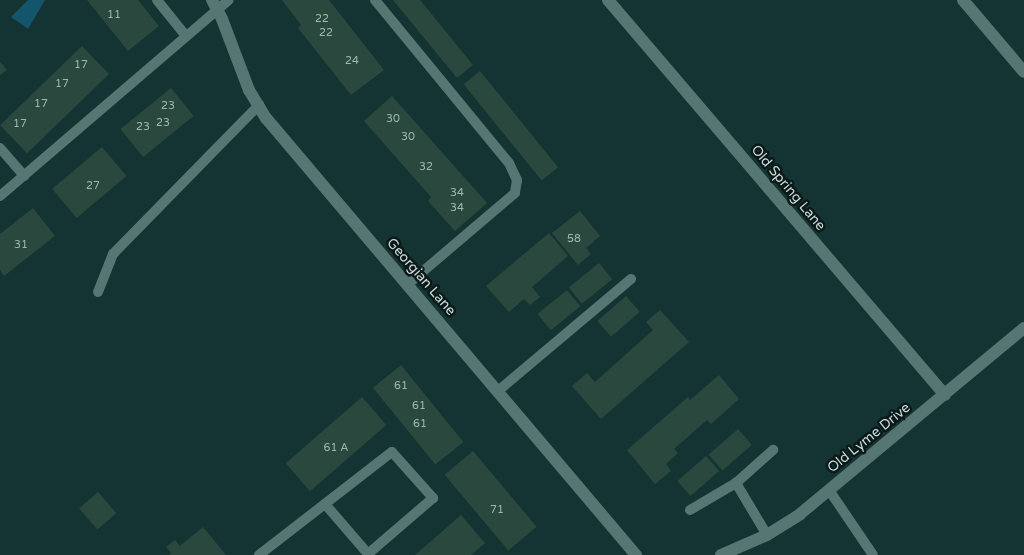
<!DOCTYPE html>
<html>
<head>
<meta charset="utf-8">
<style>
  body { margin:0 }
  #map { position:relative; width:1024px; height:555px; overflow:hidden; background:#133432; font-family:"Varela Round",sans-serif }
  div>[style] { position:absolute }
  .water>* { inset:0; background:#15556b }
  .building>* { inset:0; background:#2b483e; transform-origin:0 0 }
  .lane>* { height:10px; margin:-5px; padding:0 5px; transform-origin:5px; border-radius:5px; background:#557673 }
  .street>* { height:12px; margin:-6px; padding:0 6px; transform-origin:6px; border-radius:6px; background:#557673 }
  span { translate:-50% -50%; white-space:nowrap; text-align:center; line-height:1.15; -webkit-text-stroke:5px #0b1918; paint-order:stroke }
  .number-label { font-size:11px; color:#a2b7b3 }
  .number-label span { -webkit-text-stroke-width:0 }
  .street-label { font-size:14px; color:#cadcda }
</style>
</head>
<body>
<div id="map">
  <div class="water">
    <i style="clip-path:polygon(28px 0,45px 0,28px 29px,11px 17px)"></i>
  </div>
  <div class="building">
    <i style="clip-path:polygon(87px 0,138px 0,159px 26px,128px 51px)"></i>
    <i style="clip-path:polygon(282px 0,329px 0,384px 70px,351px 95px,298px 28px,301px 25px)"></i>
    <i style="clip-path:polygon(393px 0,420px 0,473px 65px,457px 78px)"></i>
    <i style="left:82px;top:46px;width:39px;height:114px;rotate:46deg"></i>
    <i style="clip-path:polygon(0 62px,7px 70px,0 75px)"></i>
    <i style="left:480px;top:71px;width:124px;height:21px;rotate:51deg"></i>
    <i style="left:171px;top:88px;width:36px;height:65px;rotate:51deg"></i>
    <i style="clip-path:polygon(392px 96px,487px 203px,455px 231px,428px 201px,431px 197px,364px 121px)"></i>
    <i style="left:102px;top:147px;width:38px;height:65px;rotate:50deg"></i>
    <i style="clip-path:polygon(33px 208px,55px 236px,4px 276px,0 270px,0 234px)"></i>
    <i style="clip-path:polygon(580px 211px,600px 236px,586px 248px,591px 254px,578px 265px,552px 233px)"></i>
    <i style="clip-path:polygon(549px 233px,568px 256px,532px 287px,540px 297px,530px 305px,524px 299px,509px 312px,486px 286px)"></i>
    <i style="left:599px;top:263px;width:21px;height:39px;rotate:51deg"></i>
    <i style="left:567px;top:290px;width:21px;height:38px;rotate:51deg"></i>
    <i style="left:626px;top:296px;width:21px;height:38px;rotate:49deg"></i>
    <i style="clip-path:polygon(660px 310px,689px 342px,601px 419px,572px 386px,587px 373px,595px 382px,653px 330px,646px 322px)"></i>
    <i style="left:401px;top:365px;width:99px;height:36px;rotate:51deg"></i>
    <i style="clip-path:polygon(719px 375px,739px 399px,711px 424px,707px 420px,674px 449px,678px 453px,666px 464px,671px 471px,655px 484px,627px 450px,688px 397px,690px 400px)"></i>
    <i style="left:362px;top:397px;width:37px;height:101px;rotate:49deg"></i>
    <i style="left:738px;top:429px;width:21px;height:39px;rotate:49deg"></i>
    <i style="left:473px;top:451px;width:99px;height:37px;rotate:50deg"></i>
    <i style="left:706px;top:456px;width:20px;height:38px;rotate:49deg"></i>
    <i style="left:98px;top:492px;width:28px;height:25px;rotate:49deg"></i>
    <i style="clip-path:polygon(461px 515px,485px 543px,471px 555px,415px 555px)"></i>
    <i style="clip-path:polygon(203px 527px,226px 555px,169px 555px,171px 553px,166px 547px,175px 540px,180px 546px)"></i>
  </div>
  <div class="lane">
    <i style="left:157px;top:0;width:46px;rotate:51.1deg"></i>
    <i style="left:375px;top:0;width:211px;rotate:50.6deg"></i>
    <i style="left:509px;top:163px;width:19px;rotate:65deg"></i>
    <i style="left:517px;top:180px;width:13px;rotate:99deg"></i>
    <i style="left:515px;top:193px;width:140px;rotate:139.6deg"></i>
    <i style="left:0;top:148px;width:37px;rotate:49deg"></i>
    <i style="left:0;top:196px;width:301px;rotate:-40.6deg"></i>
    <i style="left:98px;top:292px;width:41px;rotate:-68.5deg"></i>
    <i style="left:113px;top:254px;width:209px;rotate:-45.6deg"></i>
    <i style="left:498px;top:391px;width:174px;rotate:-40.1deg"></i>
    <i style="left:829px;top:490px;width:78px;rotate:55.9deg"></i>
    <i style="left:325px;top:504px;width:67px;rotate:49.2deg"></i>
    <i style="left:690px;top:510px;width:53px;rotate:-30.4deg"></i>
    <i style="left:767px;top:535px;width:61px;rotate:-120.8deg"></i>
    <i style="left:736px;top:483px;width:50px;rotate:-41.7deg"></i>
    <i style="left:259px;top:555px;width:168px;rotate:-37.8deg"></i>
    <i style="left:392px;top:452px;width:62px;rotate:48.3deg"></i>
    <i style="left:433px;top:498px;width:86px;rotate:139.3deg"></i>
  </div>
  <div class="street">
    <i style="left:212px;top:0;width:21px;rotate:62deg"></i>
    <i style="left:222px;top:19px;width:76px;rotate:69.2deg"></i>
    <i style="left:249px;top:90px;width:33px;rotate:59deg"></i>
    <i style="left:266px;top:118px;width:573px;rotate:49.75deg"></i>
    <i style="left:608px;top:0;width:519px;rotate:49.53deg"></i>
    <i style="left:963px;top:0;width:94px;rotate:49.7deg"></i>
    <i style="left:721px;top:555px;width:50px;rotate:-23.5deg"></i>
    <i style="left:767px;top:535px;width:39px;rotate:-32deg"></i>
    <i style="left:800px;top:514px;width:291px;rotate:-39.7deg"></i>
  </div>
  <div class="number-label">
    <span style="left:114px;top:15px">11</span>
    <span style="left:322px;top:19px">22</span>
    <span style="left:326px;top:33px">22</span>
    <span style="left:352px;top:61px">24</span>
    <span style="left:81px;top:65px">17</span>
    <span style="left:62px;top:84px">17</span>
    <span style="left:41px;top:104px">17</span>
    <span style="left:168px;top:106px">23</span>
    <span style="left:393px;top:119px">30</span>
    <span style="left:163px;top:123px">23</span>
    <span style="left:20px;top:124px">17</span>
    <span style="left:143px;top:127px">23</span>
    <span style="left:408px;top:137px">30</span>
    <span style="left:426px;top:167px">32</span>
    <span style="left:93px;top:186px">27</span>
    <span style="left:457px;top:193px">34</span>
    <span style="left:457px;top:208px">34</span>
    <span style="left:574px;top:239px">58</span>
    <span style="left:21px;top:245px">31</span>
    <span style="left:401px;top:386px">61</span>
    <span style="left:419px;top:406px">61</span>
    <span style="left:420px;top:424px">61</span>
    <span style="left:336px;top:448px">61 A</span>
    <span style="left:497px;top:510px">71</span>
  </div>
  <div class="street-label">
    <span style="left:788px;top:188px;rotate:50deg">Old Spring Lane</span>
    <span style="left:421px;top:277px;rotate:49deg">Georgian Lane</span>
    <span style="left:869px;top:438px;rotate:-39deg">Old Lyme Drive</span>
  </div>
</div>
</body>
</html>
